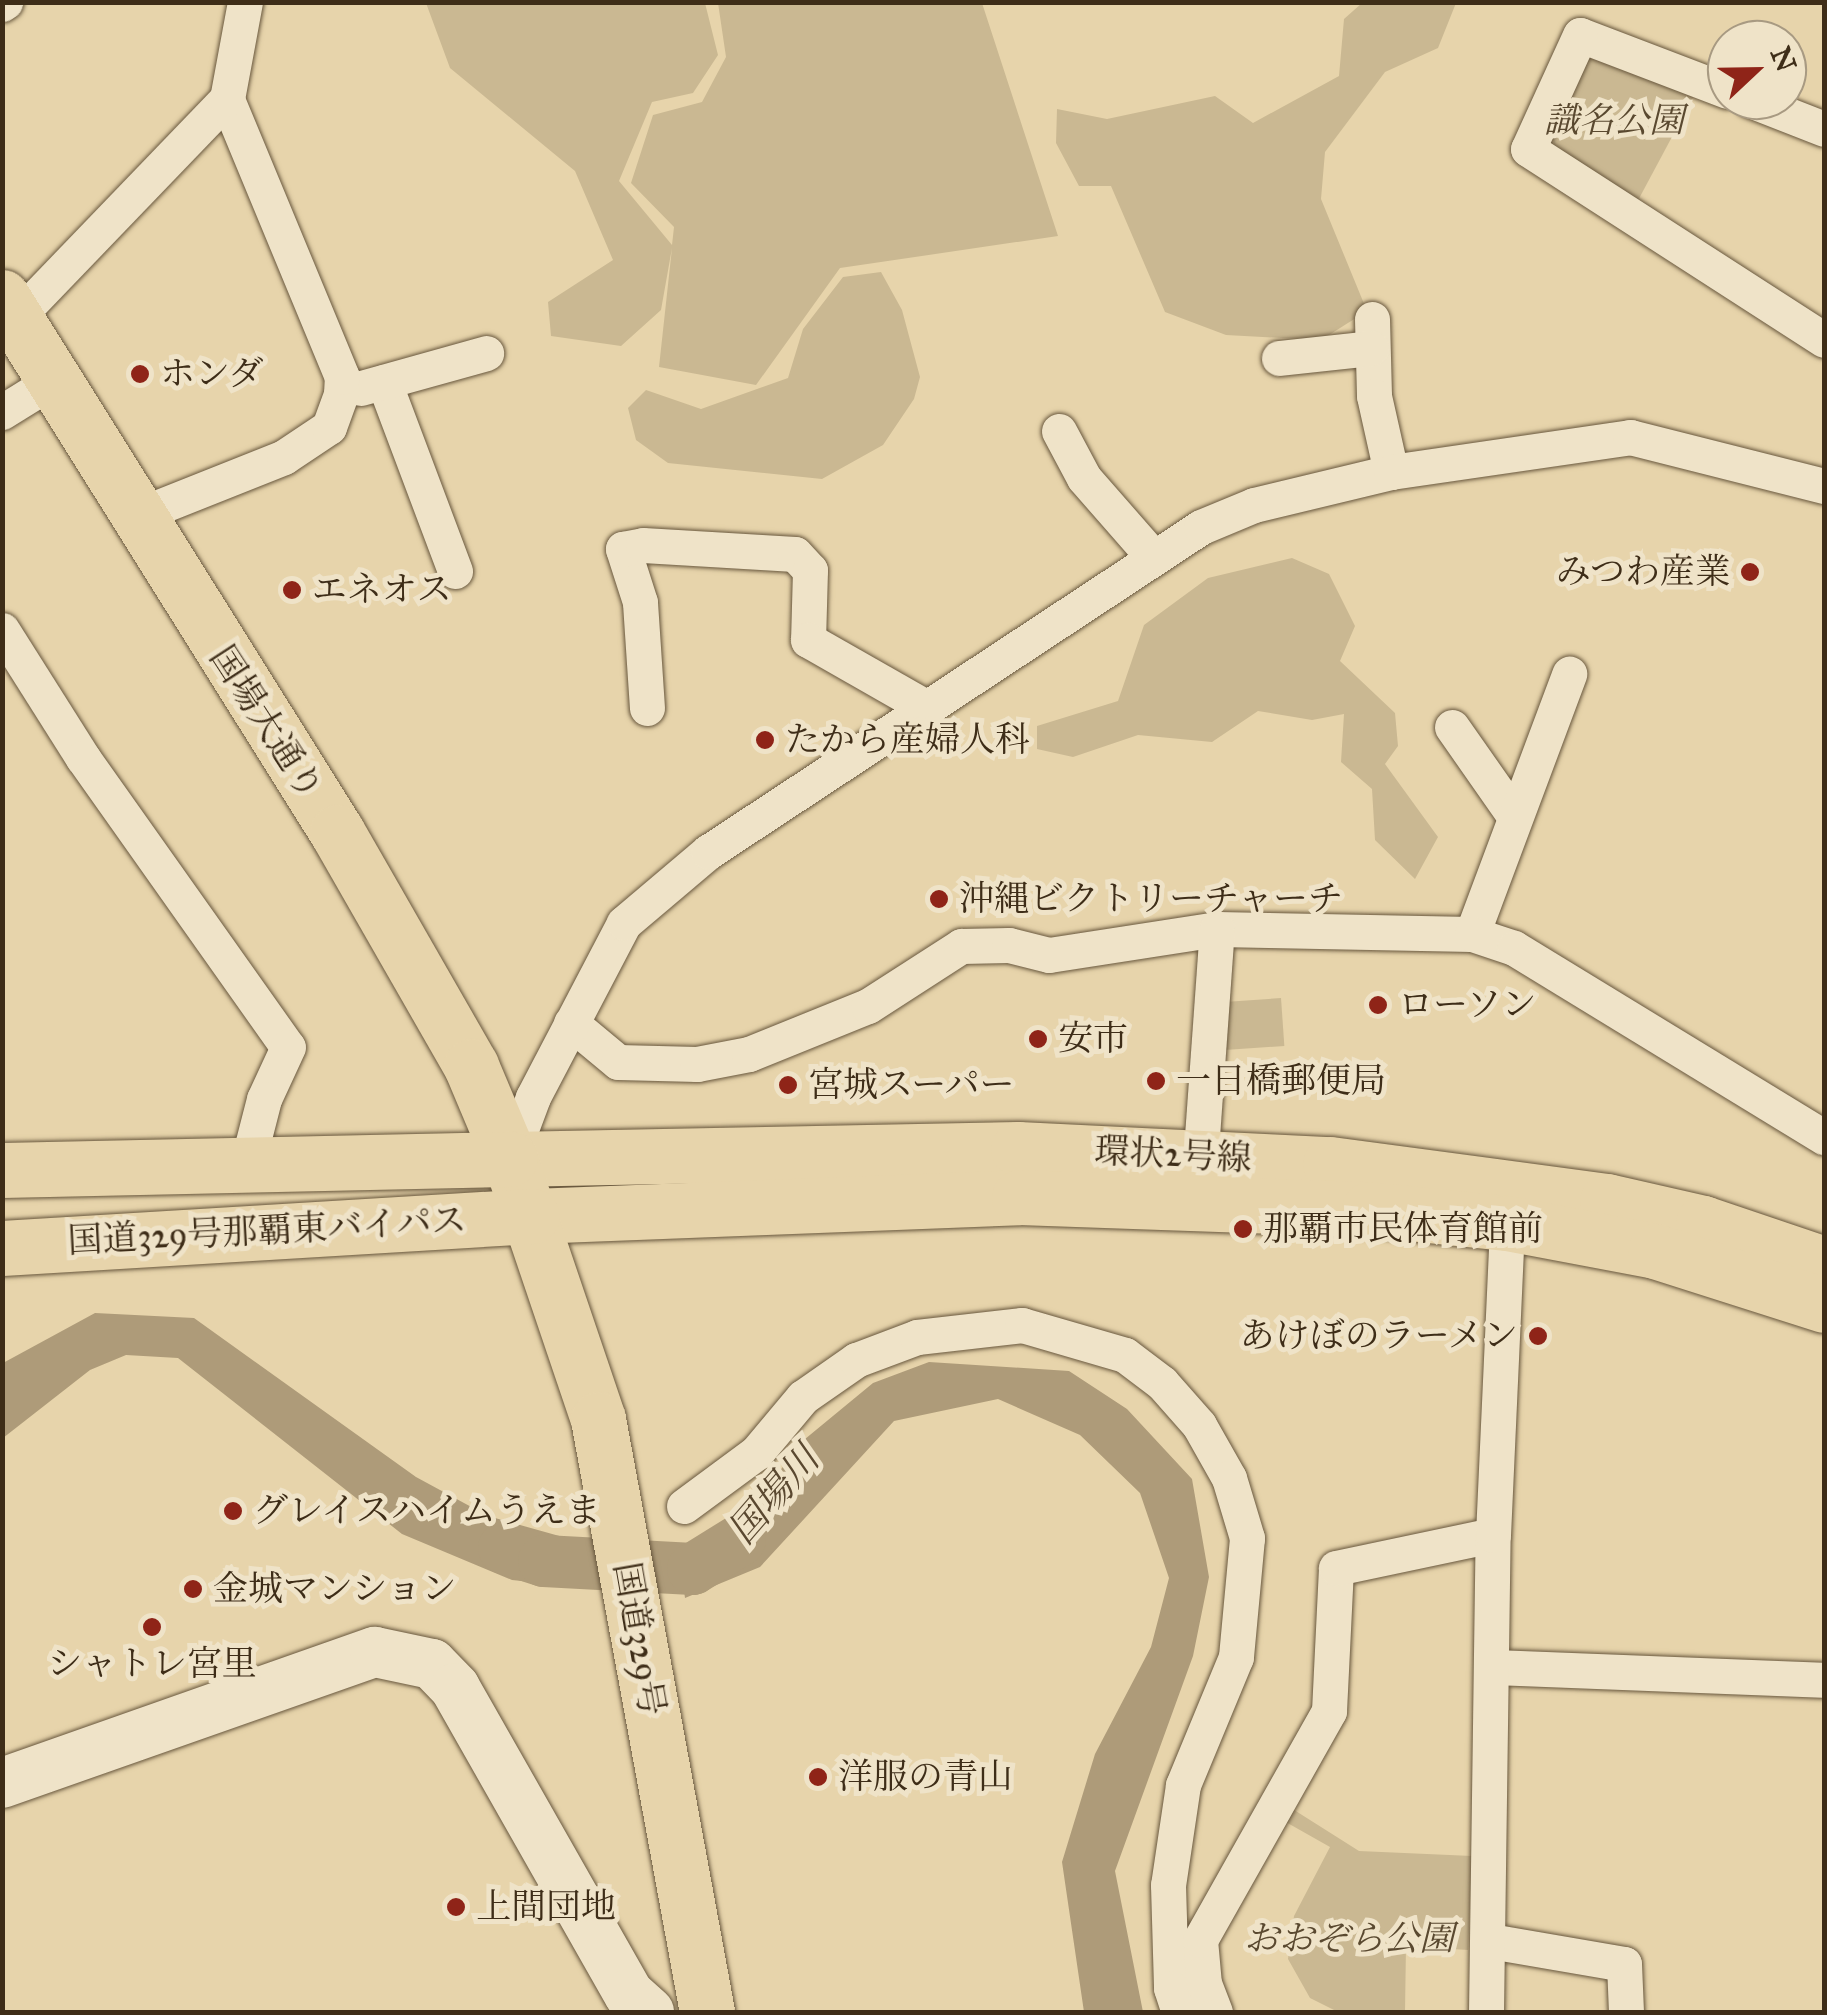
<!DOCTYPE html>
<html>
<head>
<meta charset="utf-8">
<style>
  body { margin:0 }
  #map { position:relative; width:1827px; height:2015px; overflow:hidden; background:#e7d4ab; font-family:"IM FELL Great Primer","Noto Serif JP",serif }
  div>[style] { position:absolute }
  .green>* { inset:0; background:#cab892; transform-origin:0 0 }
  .water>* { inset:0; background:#ae9b79 }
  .river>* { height:52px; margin:-26px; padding:0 26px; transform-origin:26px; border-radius:26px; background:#ae9b79 }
  .roads { filter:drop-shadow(0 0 2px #68573d) drop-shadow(0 0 2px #68573d) }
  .street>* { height:35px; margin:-17.5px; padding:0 17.5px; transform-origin:17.5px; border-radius:17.5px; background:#efe3c8 }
  .secondary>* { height:50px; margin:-25px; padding:0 25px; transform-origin:25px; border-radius:25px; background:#efe3c8 }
  .primary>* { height:55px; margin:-27.5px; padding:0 27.5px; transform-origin:27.5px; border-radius:27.5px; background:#e7d4ab }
  .highway>* { height:55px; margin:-27.5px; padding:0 27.5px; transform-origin:27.5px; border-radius:27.5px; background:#e7d4ab }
  .dots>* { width:28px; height:28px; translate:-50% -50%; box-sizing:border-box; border:5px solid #efe3c8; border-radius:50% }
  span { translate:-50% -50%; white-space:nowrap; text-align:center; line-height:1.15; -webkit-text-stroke:10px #efe3c8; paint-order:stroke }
  .park-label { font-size:35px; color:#5a4930; font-style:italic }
  .poi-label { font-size:35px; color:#3e2d18 }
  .left { translate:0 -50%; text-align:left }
  .right { translate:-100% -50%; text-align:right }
  .street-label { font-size:35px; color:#3e2d18 }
  .water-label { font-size:38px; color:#5a4830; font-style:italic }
  .frame { position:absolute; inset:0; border:5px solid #3e2d18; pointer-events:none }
  .north { position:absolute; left:1707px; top:20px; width:100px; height:100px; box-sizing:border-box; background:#efe3c8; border:2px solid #a89a82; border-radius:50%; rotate:68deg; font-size:28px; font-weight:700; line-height:40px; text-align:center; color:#3e2d18 }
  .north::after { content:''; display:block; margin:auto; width:35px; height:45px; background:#8f2418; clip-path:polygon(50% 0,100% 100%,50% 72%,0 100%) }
</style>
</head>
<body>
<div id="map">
  <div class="green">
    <i style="clip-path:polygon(426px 3px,705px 3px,718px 55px,693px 93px,652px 102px,619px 181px,672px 245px,674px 227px,631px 183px,653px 115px,702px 102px,726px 57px,718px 3px,982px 3px,1058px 236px,840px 268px,756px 385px,659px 367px,672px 248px,661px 310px,621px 346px,551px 336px,548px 302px,613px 260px,575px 171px,450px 68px)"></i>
    <i style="clip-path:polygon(1362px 3px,1456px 3px,1438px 48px,1385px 72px,1325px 152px,1321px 199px,1367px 311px,1321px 340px,1226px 335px,1165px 312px,1111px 186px,1079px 186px,1056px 143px,1057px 109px,1107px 119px,1215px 96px,1253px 123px,1339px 76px,1344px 19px)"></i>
    <i style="clip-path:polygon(1599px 49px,1696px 92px,1635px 206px,1557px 155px,1549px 124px,1574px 62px)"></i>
    <i style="clip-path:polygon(881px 272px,902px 310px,920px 377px,914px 399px,883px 445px,822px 479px,668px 463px,636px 440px,628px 408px,646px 390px,701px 409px,788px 378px,803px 329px,843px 277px)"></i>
    <i style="clip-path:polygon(1292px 558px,1329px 574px,1355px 626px,1340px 661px,1395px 713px,1398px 746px,1385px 764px,1438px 837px,1415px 879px,1375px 840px,1372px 789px,1341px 762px,1344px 714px,1312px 720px,1258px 711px,1212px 742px,1138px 735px,1073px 757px,1037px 749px,1037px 726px,1118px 701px,1144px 625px,1208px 578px)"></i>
    <i style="left:1281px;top:998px;width:48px;height:60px;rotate:86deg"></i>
    <i style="clip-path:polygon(1291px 1808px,1359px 1851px,1472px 1856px,1468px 1950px,1406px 1946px,1405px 2012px,1338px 2012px,1310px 1998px,1288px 1959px,1294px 1916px,1330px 1847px,1284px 1821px)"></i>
  </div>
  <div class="water">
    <i style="clip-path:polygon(95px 1313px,194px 1318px,416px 1477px,488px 1516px,570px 1539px,580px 1587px,512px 1580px,402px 1534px,178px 1358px,126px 1355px,90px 1370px,3px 1438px,3px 1363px)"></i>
    <i style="clip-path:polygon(929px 1362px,1069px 1371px,1127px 1409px,1192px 1479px,1209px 1577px,1193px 1656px,1115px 1871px,1143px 2012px,1084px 2012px,1062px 1862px,1095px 1754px,1151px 1647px,1169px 1578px,1140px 1493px,1080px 1435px,998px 1399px,894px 1421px,760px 1567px,685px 1598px,678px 1548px,719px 1538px,753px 1509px,799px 1444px,873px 1383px)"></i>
  </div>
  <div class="river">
    <i style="left:504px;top:1548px;width:42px;rotate:18deg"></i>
    <i style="left:544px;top:1561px;width:149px;rotate:3.1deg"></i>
    <i style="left:693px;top:1569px;width:55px;rotate:-31.7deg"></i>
  </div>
  <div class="roads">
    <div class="street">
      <i style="left:2px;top:4px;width:4px;rotate:-34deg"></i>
      <i style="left:1727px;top:91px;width:157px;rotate:-159.1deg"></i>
      <i style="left:1580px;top:35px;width:125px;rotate:114.5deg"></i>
      <i style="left:1528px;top:149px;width:352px;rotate:32.8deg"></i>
      <i style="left:1750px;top:100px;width:79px;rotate:21.4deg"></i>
      <i style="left:15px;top:319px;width:306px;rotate:-46.1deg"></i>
      <i style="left:1372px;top:319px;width:77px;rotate:88.5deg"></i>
      <i style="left:1374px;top:396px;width:78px;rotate:77.4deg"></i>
      <i style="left:1279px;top:358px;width:93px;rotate:-6.2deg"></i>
      <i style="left:384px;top:382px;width:202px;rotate:69.4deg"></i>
      <i style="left:361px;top:388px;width:130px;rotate:-15.6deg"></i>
      <i style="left:2px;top:412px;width:59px;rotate:-31.8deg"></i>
      <i style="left:1059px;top:431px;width:53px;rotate:62deg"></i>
      <i style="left:1084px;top:478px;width:106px;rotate:48.8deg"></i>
      <i style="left:136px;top:516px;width:159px;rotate:-21.7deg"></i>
      <i style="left:284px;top:457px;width:54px;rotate:-33.7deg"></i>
      <i style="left:329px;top:427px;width:35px;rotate:-70deg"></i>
      <i style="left:341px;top:394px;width:17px;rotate:-87deg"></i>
      <i style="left:342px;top:377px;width:301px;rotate:-112.5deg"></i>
      <i style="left:227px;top:99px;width:99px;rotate:-79.5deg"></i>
      <i style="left:2px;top:630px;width:151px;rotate:57.7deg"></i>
      <i style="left:83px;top:758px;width:354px;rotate:54.7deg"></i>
      <i style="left:288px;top:1047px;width:57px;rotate:114.8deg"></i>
      <i style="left:264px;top:1099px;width:68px;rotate:104.4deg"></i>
      <i style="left:647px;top:708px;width:106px;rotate:-93.8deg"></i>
      <i style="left:640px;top:602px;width:56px;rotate:-107.8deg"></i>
      <i style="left:623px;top:549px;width:20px;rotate:-11deg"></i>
      <i style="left:643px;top:545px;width:152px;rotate:3.4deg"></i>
      <i style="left:795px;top:554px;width:22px;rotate:47deg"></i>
      <i style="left:810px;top:570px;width:70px;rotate:91.6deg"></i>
      <i style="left:808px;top:640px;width:137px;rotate:29.7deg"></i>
      <i style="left:1452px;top:727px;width:110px;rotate:55deg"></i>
      <i style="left:1472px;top:934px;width:278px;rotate:-69.5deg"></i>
      <i style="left:571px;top:1023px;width:61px;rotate:39.7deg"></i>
      <i style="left:618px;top:1062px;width:79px;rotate:1.5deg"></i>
      <i style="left:697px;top:1064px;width:53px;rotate:-10.9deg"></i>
      <i style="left:749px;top:1054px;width:128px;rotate:-22deg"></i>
      <i style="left:868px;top:1006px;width:111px;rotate:-32.8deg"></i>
      <i style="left:961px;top:946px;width:48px;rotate:-1.2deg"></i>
      <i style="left:1009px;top:945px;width:41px;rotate:14deg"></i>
      <i style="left:1049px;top:955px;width:170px;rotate:-8.8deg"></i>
      <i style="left:1217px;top:929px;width:255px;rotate:1.1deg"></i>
      <i style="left:1472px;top:934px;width:44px;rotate:18.4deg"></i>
      <i style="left:1514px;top:948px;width:363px;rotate:31.4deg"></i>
      <i style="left:510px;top:1159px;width:66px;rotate:-69.6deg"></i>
      <i style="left:533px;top:1097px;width:196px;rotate:-62.4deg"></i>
      <i style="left:624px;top:923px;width:110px;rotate:-40.2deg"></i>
      <i style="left:708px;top:852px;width:590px;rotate:-33.39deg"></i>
      <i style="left:1201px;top:527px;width:57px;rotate:-22.5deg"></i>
      <i style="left:1254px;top:505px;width:141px;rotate:-13.5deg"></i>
      <i style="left:1391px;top:472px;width:242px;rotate:-8.3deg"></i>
      <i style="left:1630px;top:437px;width:200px;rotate:14.2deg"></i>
      <i style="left:1199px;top:1178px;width:250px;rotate:-85.9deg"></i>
      <i style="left:684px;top:1506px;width:89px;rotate:-36.4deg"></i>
      <i style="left:756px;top:1453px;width:73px;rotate:-50deg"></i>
      <i style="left:803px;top:1397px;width:65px;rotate:-34.9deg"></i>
      <i style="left:856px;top:1360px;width:65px;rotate:-20.7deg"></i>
      <i style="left:917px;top:1337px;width:106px;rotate:-6.5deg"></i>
      <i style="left:1022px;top:1325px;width:107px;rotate:16.2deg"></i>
      <i style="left:1125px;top:1355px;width:46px;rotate:37.1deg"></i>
      <i style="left:1162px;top:1383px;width:56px;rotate:48.6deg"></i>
      <i style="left:1199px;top:1425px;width:61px;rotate:60.5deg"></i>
      <i style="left:1229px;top:1478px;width:63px;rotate:73.3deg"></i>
      <i style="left:1247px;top:1538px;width:120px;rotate:95.3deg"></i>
      <i style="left:1236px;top:1657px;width:139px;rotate:112.5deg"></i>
      <i style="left:1183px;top:1785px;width:101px;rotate:98.5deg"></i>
      <i style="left:1168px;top:1885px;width:103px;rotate:88.3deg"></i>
      <i style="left:1171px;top:1988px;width:25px;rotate:72deg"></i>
      <i style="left:1492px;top:1667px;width:332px;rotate:2.2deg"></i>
      <i style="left:1490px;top:1941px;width:136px;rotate:9.7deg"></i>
      <i style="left:1624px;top:1964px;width:48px;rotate:87.6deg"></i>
      <i style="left:1215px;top:2012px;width:30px;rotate:-111deg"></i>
      <i style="left:1204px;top:1984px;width:44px;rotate:-95.2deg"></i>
      <i style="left:1200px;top:1940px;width:263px;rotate:-60.6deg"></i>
      <i style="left:1329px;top:1711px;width:143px;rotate:-87.2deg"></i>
      <i style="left:1336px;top:1568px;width:160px;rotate:-11.9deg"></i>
      <i style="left:1486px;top:2012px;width:477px;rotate:-89.2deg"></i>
      <i style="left:1493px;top:1535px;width:312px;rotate:-87.4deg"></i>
    </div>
    <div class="secondary">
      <i style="left:2px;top:1783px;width:395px;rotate:-19.4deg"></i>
      <i style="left:375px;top:1652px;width:58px;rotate:11.9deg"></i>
      <i style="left:432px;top:1664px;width:33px;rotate:46deg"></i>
      <i style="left:455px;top:1688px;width:352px;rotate:60.4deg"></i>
      <i style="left:629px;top:1994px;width:27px;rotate:42deg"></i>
    </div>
    <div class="primary">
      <i style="left:510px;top:1159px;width:508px;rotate:-1.13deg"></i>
      <i style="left:1018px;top:1149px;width:312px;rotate:2.8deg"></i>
      <i style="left:1330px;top:1164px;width:279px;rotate:7.6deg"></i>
      <i style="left:1607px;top:1201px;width:98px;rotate:12.9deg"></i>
      <i style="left:1703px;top:1223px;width:128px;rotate:18.7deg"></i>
      <i style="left:532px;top:1216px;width:487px;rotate:-2.2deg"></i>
      <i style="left:1019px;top:1197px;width:350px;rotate:2deg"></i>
      <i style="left:1369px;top:1209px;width:139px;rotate:5.8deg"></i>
      <i style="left:1507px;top:1223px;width:151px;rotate:10.7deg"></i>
      <i style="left:1655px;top:1251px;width:177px;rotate:17.7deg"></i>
    </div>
    <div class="highway">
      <i style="left:2px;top:297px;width:631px;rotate:57.95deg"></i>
      <i style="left:337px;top:832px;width:270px;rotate:60.2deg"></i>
      <i style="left:471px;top:1066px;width:101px;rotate:67.2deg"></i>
      <i style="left:510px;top:1159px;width:274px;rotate:71.3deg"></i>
      <i style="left:598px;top:1419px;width:603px;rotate:79.58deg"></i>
      <i style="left:2px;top:1170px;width:508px;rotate:-1.24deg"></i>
      <i style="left:2px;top:1248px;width:531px;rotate:-3.46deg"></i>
    </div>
  </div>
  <div class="dots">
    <i style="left:140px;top:374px;background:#8f2418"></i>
    <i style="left:1750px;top:572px;background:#8f2418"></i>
    <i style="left:292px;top:590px;background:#8f2418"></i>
    <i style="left:765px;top:740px;background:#8f2418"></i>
    <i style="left:939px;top:899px;background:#8f2418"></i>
    <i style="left:1378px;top:1005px;background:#8f2418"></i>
    <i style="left:1038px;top:1039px;background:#8f2418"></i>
    <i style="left:1156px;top:1081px;background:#8f2418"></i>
    <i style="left:788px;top:1085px;background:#8f2418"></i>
    <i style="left:1243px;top:1229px;background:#8f2418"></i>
    <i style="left:1538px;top:1336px;background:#8f2418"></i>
    <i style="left:233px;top:1511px;background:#8f2418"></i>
    <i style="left:193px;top:1589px;background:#8f2418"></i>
    <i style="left:152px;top:1627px;background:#8f2418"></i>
    <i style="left:818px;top:1777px;background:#8f2418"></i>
    <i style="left:456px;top:1907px;background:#8f2418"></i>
  </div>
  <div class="park-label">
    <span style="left:1614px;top:121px">識名公園</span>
    <span style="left:1349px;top:1939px">おおぞら公園</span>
  </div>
  <div class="poi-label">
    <span class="left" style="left:160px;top:374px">ホンダ</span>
    <span class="right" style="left:1730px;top:572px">みつわ産業</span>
    <span class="left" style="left:312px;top:590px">エネオス</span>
    <span class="left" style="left:785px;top:740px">たから産婦人科</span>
    <span class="left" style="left:959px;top:899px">沖縄ビクトリーチャーチ</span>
    <span class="left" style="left:1398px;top:1005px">ローソン</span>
    <span class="left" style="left:1058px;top:1039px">安市</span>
    <span class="left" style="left:1176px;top:1081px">一日橋郵便局</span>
    <span class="left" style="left:808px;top:1085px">宮城スーパー</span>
    <span class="left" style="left:1263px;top:1229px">那覇市民体育館前</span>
    <span class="right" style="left:1518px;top:1336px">あけぼのラーメン</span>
    <span class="left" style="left:253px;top:1511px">グレイスハイムうえま</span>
    <span class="left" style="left:213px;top:1589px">金城マンション</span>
    <span style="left:152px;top:1664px">シャトレ宮里</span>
    <span class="left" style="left:838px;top:1777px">洋服の青山</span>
    <span class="left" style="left:476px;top:1907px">上間団地</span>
  </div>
  <div class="street-label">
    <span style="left:266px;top:723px;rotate:57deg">国場大通り</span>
    <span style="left:1173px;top:1155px;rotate:3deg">環状2号線</span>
    <span style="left:267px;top:1231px;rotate:-3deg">国道329号那覇東バイパス</span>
    <span style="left:639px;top:1639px;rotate:80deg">国道329号</span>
  </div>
  <div class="water-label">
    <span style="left:774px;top:1495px;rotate:-49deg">国場川</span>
  </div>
  <div class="frame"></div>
  <div class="north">N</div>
</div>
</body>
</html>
